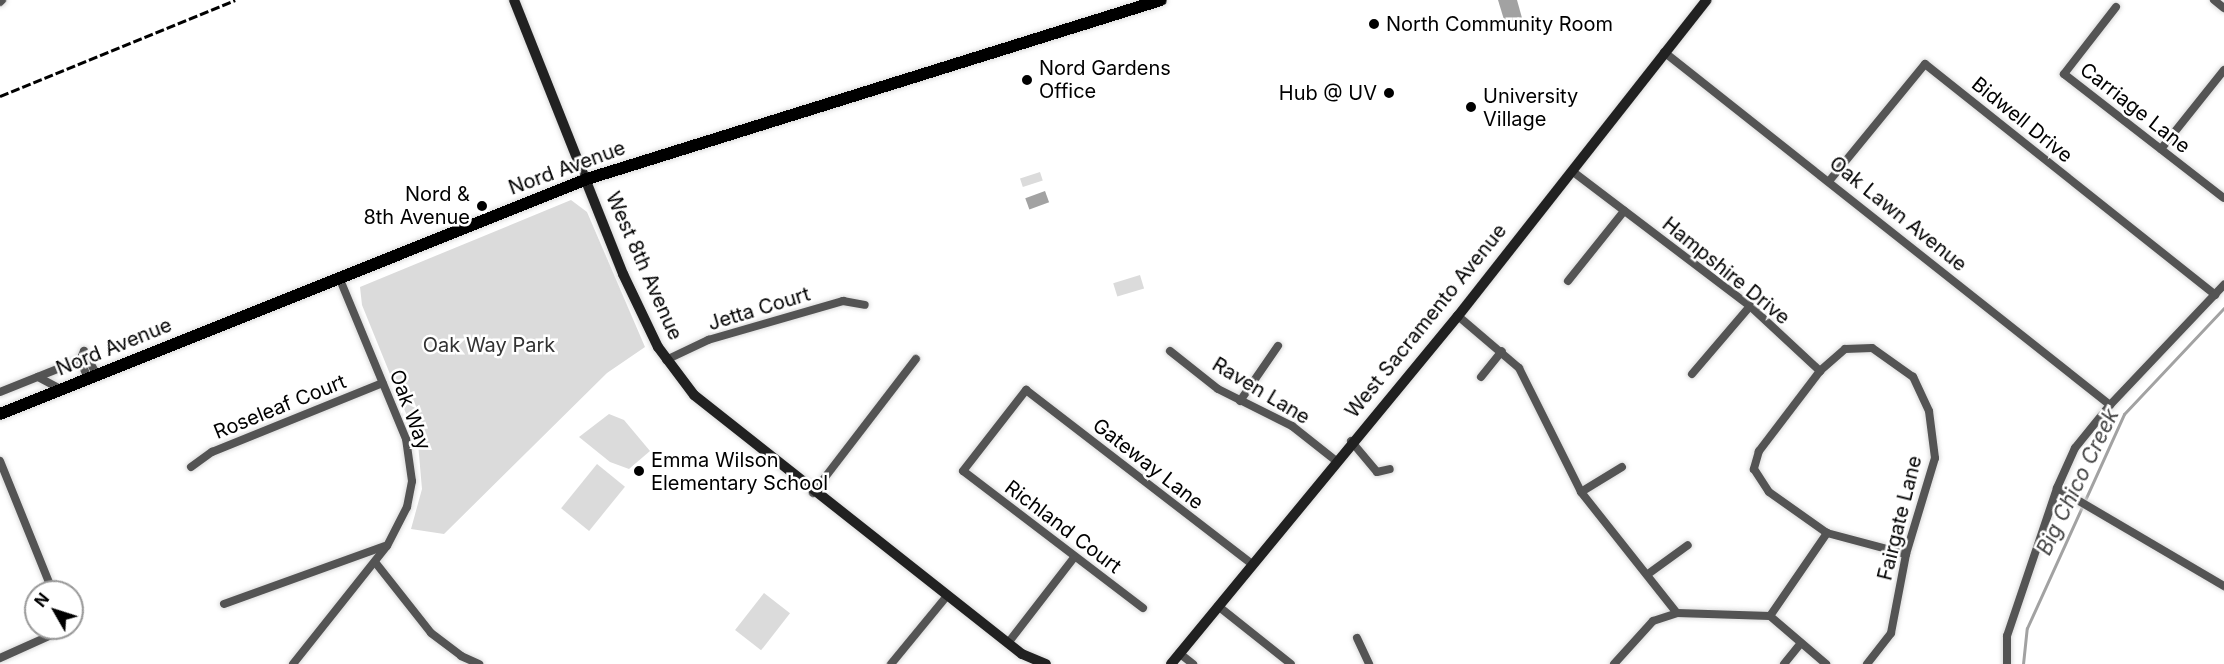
<!DOCTYPE html>
<html>
<head>
<meta charset="utf-8">
<style>
  body { margin:0 }
  #map { position:relative; width:2224px; height:664px; overflow:hidden; background:#fff; font-family:Inter,sans-serif }
  div>[style] { position:absolute }
  .green>* { inset:0; background:#dbdbdb; transform-origin:0 0 }
  .water>* { inset:0; background:#a2a2a2; transform-origin:0 0 }
  .stream>* { height:3px; margin:-1.5px; padding:0 1.5px; transform-origin:1.5px; border-radius:1.5px; background:#a2a2a2 }
  .roads { filter:drop-shadow(0 0 2px #dbdbdb) drop-shadow(0 0 2px #dbdbdb) }
  .street>* { height:8px; margin:-4px; padding:0 4px; transform-origin:4px; border-radius:4px; background:#545454 }
  .secondary>* { height:10px; margin:-5px; padding:0 5px; transform-origin:5px; border-radius:5px; background:#212121 }
  .primary>* { height:12px; margin:-6px; padding:0 6px; transform-origin:6px; border-radius:6px; background:#000 }
  .rail>* { height:3px; margin-top:-1.5px; transform-origin:0; background:repeating-linear-gradient(90deg,#000 0 9px,transparent 0 12px) }
  .dots>* { width:16px; height:16px; translate:-50% -50%; box-sizing:border-box; border:3px solid #fff; border-radius:50% }
  span { translate:-50% -50%; white-space:nowrap; text-align:center; line-height:1.15; -webkit-text-stroke:5px #fff; paint-order:stroke }
  .poi-label { font-size:20px; color:#000 }
  .left { translate:0 -50%; text-align:left }
  .right { translate:-100% -50%; text-align:right }
  .street-label { font-size:20px; color:#000 }
  .park-label { font-size:20px; color:#323232 }
  .water-label { font-size:21px; color:#434343; font-style:italic }
  .north { position:absolute; left:24px; top:580px; width:60px; height:60px; box-sizing:border-box; background:#fff; border:2px solid #999; border-radius:50%; rotate:309deg; font-size:16px; font-weight:700; line-height:24px; text-align:center; color:#000 }
  .north::after { content:''; display:block; margin:auto; width:21px; height:27px; background:#000; clip-path:polygon(50% 0,100% 100%,50% 72%,0 100%) }
</style>
</head>
<body>
<div id="map">
  <div class="green">
    <i style="left:1040px;top:172px;width:9px;height:21px;rotate:72deg"></i>
    <i style="clip-path:polygon(571px 200px,587px 212px,645px 347px,607px 373px,444px 534px,411px 529px,422px 489px,418px 443px,362px 305px,360px 287px)"></i>
    <i style="left:1140px;top:275px;width:14px;height:28px;rotate:73deg"></i>
    <i style="clip-path:polygon(609px 414px,624px 420px,650px 451px,629px 469px,610px 462px,579px 437px)"></i>
    <i style="left:597px;top:464px;width:36px;height:57px;rotate:39deg"></i>
    <i style="left:764px;top:593px;width:33px;height:47px;rotate:38deg"></i>
  </div>
  <div class="water">
    <i style="clip-path:polygon(1498px 0,1517px 0,1522px 18px,1505px 23px)"></i>
    <i style="left:1045px;top:191px;width:12px;height:21px;rotate:70deg"></i>
  </div>
  <div class="stream">
    <i style="left:2023px;top:664px;width:36px;rotate:-84deg"></i>
    <i style="left:2027px;top:628px;width:235px;rotate:-65.6deg"></i>
    <i style="left:2124px;top:414px;width:146px;rotate:-46.7deg"></i>
  </div>
  <div class="roads">
    <div class="street">
      <i style="left:2214px;top:0;width:13px;rotate:39deg"></i>
      <i style="left:0;top:2px;width:3px;rotate:-45deg"></i>
      <i style="left:2116px;top:7px;width:85px;rotate:127.8deg"></i>
      <i style="left:2064px;top:74px;width:202px;rotate:37.8deg"></i>
      <i style="left:1664px;top:52px;width:569px;rotate:38.36deg"></i>
      <i style="left:2161px;top:149px;width:101px;rotate:-51.4deg"></i>
      <i style="left:1572px;top:171px;width:223px;rotate:37.2deg"></i>
      <i style="left:1750px;top:306px;width:96px;rotate:42.9deg"></i>
      <i style="left:1830px;top:180px;width:150px;rotate:-50.7deg"></i>
      <i style="left:1925px;top:64px;width:371px;rotate:38.5deg"></i>
      <i style="left:1568px;top:281px;width:90px;rotate:-51.3deg"></i>
      <i style="left:1458px;top:316px;width:80px;rotate:40.4deg"></i>
      <i style="left:1519px;top:368px;width:139px;rotate:63.4deg"></i>
      <i style="left:1581px;top:492px;width:154px;rotate:51.6deg"></i>
      <i style="left:1170px;top:351px;width:61px;rotate:38.4deg"></i>
      <i style="left:1218px;top:389px;width:83px;rotate:26.6deg"></i>
      <i style="left:1292px;top:426px;width:55px;rotate:38.3deg"></i>
      <i style="left:666px;top:360px;width:47px;rotate:-25.5deg"></i>
      <i style="left:708px;top:340px;width:141px;rotate:-16.1deg"></i>
      <i style="left:843px;top:301px;width:22px;rotate:10deg"></i>
      <i style="left:1692px;top:374px;width:89px;rotate:-49.5deg"></i>
      <i style="left:38px;top:377px;width:26px;rotate:28deg"></i>
      <i style="left:1481px;top:377px;width:33px;rotate:-51deg"></i>
      <i style="left:88px;top:378px;width:20px;rotate:-114deg"></i>
      <i style="left:80px;top:360px;width:10px;rotate:-66deg"></i>
      <i style="left:84px;top:351px;width:27px;rotate:62deg"></i>
      <i style="left:0;top:392px;width:86px;rotate:-21.8deg"></i>
      <i style="left:1240px;top:401px;width:67px;rotate:-55.4deg"></i>
      <i style="left:1351px;top:441px;width:40px;rotate:50deg"></i>
      <i style="left:1377px;top:472px;width:13px;rotate:-13deg"></i>
      <i style="left:0;top:461px;width:141px;rotate:68deg"></i>
      <i style="left:191px;top:467px;width:26px;rotate:-36deg"></i>
      <i style="left:212px;top:452px;width:184px;rotate:-22deg"></i>
      <i style="left:2057px;top:488px;width:194px;rotate:30.4deg"></i>
      <i style="left:1581px;top:492px;width:48px;rotate:-31.4deg"></i>
      <i style="left:813px;top:493px;width:169px;rotate:-52.5deg"></i>
      <i style="left:375px;top:562px;width:90px;rotate:51.7deg"></i>
      <i style="left:431px;top:633px;width:38px;rotate:37deg"></i>
      <i style="left:461px;top:656px;width:20px;rotate:24deg"></i>
      <i style="left:1648px;top:574px;width:49px;rotate:-35.9deg"></i>
      <i style="left:224px;top:604px;width:171px;rotate:-19.8deg"></i>
      <i style="left:1218px;top:606px;width:93px;rotate:38.5deg"></i>
      <i style="left:1143px;top:608px;width:226px;rotate:-142.7deg"></i>
      <i style="left:963px;top:471px;width:103px;rotate:-52.1deg"></i>
      <i style="left:1026px;top:390px;width:284px;rotate:37.6deg"></i>
      <i style="left:1770px;top:616px;width:101px;rotate:-55.5deg"></i>
      <i style="left:1357px;top:638px;width:29px;rotate:65deg"></i>
      <i style="left:1008px;top:643px;width:106px;rotate:-52.3deg"></i>
      <i style="left:1179px;top:653px;width:18px;rotate:38deg"></i>
      <i style="left:0;top:658px;width:73px;rotate:-24.1deg"></i>
      <i style="left:293px;top:664px;width:151px;rotate:-51.5deg"></i>
      <i style="left:387px;top:546px;width:44px;rotate:-62.9deg"></i>
      <i style="left:407px;top:507px;width:26px;rotate:-79deg"></i>
      <i style="left:412px;top:481px;width:42px;rotate:-98.1deg"></i>
      <i style="left:406px;top:439px;width:172px;rotate:-112.5deg"></i>
      <i style="left:891px;top:664px;width:87px;rotate:-50.6deg"></i>
      <i style="left:1614px;top:664px;width:58px;rotate:-47.8deg"></i>
      <i style="left:1653px;top:621px;width:25px;rotate:-18deg"></i>
      <i style="left:1677px;top:613px;width:93px;rotate:1.8deg"></i>
      <i style="left:1770px;top:616px;width:74px;rotate:40.6deg"></i>
      <i style="left:1784px;top:664px;width:27px;rotate:-51deg"></i>
      <i style="left:1867px;top:664px;width:39px;rotate:-52deg"></i>
      <i style="left:1891px;top:633px;width:80px;rotate:-79.2deg"></i>
      <i style="left:1906px;top:554px;width:100px;rotate:-73.2deg"></i>
      <i style="left:1935px;top:458px;width:47px;rotate:-97.3deg"></i>
      <i style="left:1929px;top:411px;width:38px;rotate:-115deg"></i>
      <i style="left:1913px;top:377px;width:50px;rotate:-144.7deg"></i>
      <i style="left:1872px;top:348px;width:27px;rotate:178deg"></i>
      <i style="left:1845px;top:349px;width:33px;rotate:139deg"></i>
      <i style="left:1820px;top:371px;width:101px;rotate:127.3deg"></i>
      <i style="left:1759px;top:451px;width:19px;rotate:106deg"></i>
      <i style="left:1754px;top:469px;width:27px;rotate:57deg"></i>
      <i style="left:1769px;top:492px;width:71px;rotate:35.3deg"></i>
      <i style="left:1827px;top:533px;width:82px;rotate:14.9deg"></i>
      <i style="left:2007px;top:664px;width:28px;rotate:-90deg"></i>
      <i style="left:2007px;top:636px;width:156px;rotate:-71.3deg"></i>
      <i style="left:2057px;top:488px;width:44px;rotate:-65.8deg"></i>
      <i style="left:2075px;top:448px;width:55px;rotate:-50.9deg"></i>
      <i style="left:2110px;top:405px;width:166px;rotate:-46.5deg"></i>
    </div>
    <div class="secondary">
      <i style="left:514px;top:0;width:295px;rotate:68.3deg"></i>
      <i style="left:623px;top:274px;width:81px;rotate:64.4deg"></i>
      <i style="left:658px;top:347px;width:60px;rotate:53.1deg"></i>
      <i style="left:694px;top:395px;width:418px;rotate:38.3deg"></i>
      <i style="left:1022px;top:654px;width:26px;rotate:23deg"></i>
      <i style="left:1171px;top:664px;width:451px;rotate:-50.5deg"></i>
      <i style="left:1458px;top:316px;width:402px;rotate:-51.8deg"></i>
    </div>
    <div class="primary">
      <i style="left:0;top:414px;width:632px;rotate:-21.82deg"></i>
      <i style="left:587px;top:179px;width:601px;rotate:-17.32deg"></i>
    </div>
  </div>
  <div class="rail">
    <i style="left:0;top:96px;width:254px;rotate:-22.2deg"></i>
  </div>
  <div class="dots">
    <i style="left:1374px;top:24px;background:#000"></i>
    <i style="left:1027px;top:80px;background:#000"></i>
    <i style="left:1389px;top:93px;background:#000"></i>
    <i style="left:1471px;top:107px;background:#000"></i>
    <i style="left:482px;top:206px;background:#000"></i>
    <i style="left:639px;top:471px;background:#000"></i>
  </div>
  <div class="poi-label">
    <span class="left" style="left:1386px;top:24px">North Community Room</span>
    <span class="left" style="left:1039px;top:80px">Nord Gardens<br>Office</span>
    <span class="right" style="left:1377px;top:93px">Hub @ UV</span>
    <span class="left" style="left:1483px;top:108px">University<br>Village</span>
    <span class="right" style="left:470px;top:206px">Nord &amp;<br>8th Avenue</span>
    <span class="left" style="left:651px;top:472px">Emma Wilson<br>Elementary School</span>
  </div>
  <div class="street-label">
    <span style="left:2135px;top:108px;rotate:38deg">Carriage Lane</span>
    <span style="left:2022px;top:120px;rotate:39deg">Bidwell Drive</span>
    <span style="left:567px;top:168px;rotate:-20deg">Nord Avenue</span>
    <span style="left:1898px;top:214px;rotate:39deg">Oak Lawn Avenue</span>
    <span style="left:644px;top:266px;rotate:66deg">West 8th Avenue</span>
    <span style="left:1726px;top:271px;rotate:39deg">Hampshire Drive</span>
    <span style="left:759px;top:309px;rotate:-17deg">Jetta Court</span>
    <span style="left:1426px;top:321px;rotate:-51deg">West Sacramento Avenue</span>
    <span style="left:114px;top:347px;rotate:-22deg">Nord Avenue</span>
    <span style="left:1261px;top:391px;rotate:31deg">Raven Lane</span>
    <span style="left:280px;top:407px;rotate:-22deg">Roseleaf Court</span>
    <span style="left:410px;top:410px;rotate:70deg">Oak Way</span>
    <span style="left:1148px;top:464px;rotate:38deg">Gateway Lane</span>
    <span style="left:1900px;top:518px;rotate:-76deg">Fairgate Lane</span>
    <span style="left:1063px;top:527px;rotate:37deg">Richland Court</span>
  </div>
  <div class="park-label">
    <span style="left:489px;top:345px">Oak Way Park</span>
  </div>
  <div class="water-label">
    <span style="left:2078px;top:482px;rotate:-64deg">Big Chico Creek</span>
  </div>
  <div class="north">N</div>
</div>
</body>
</html>
